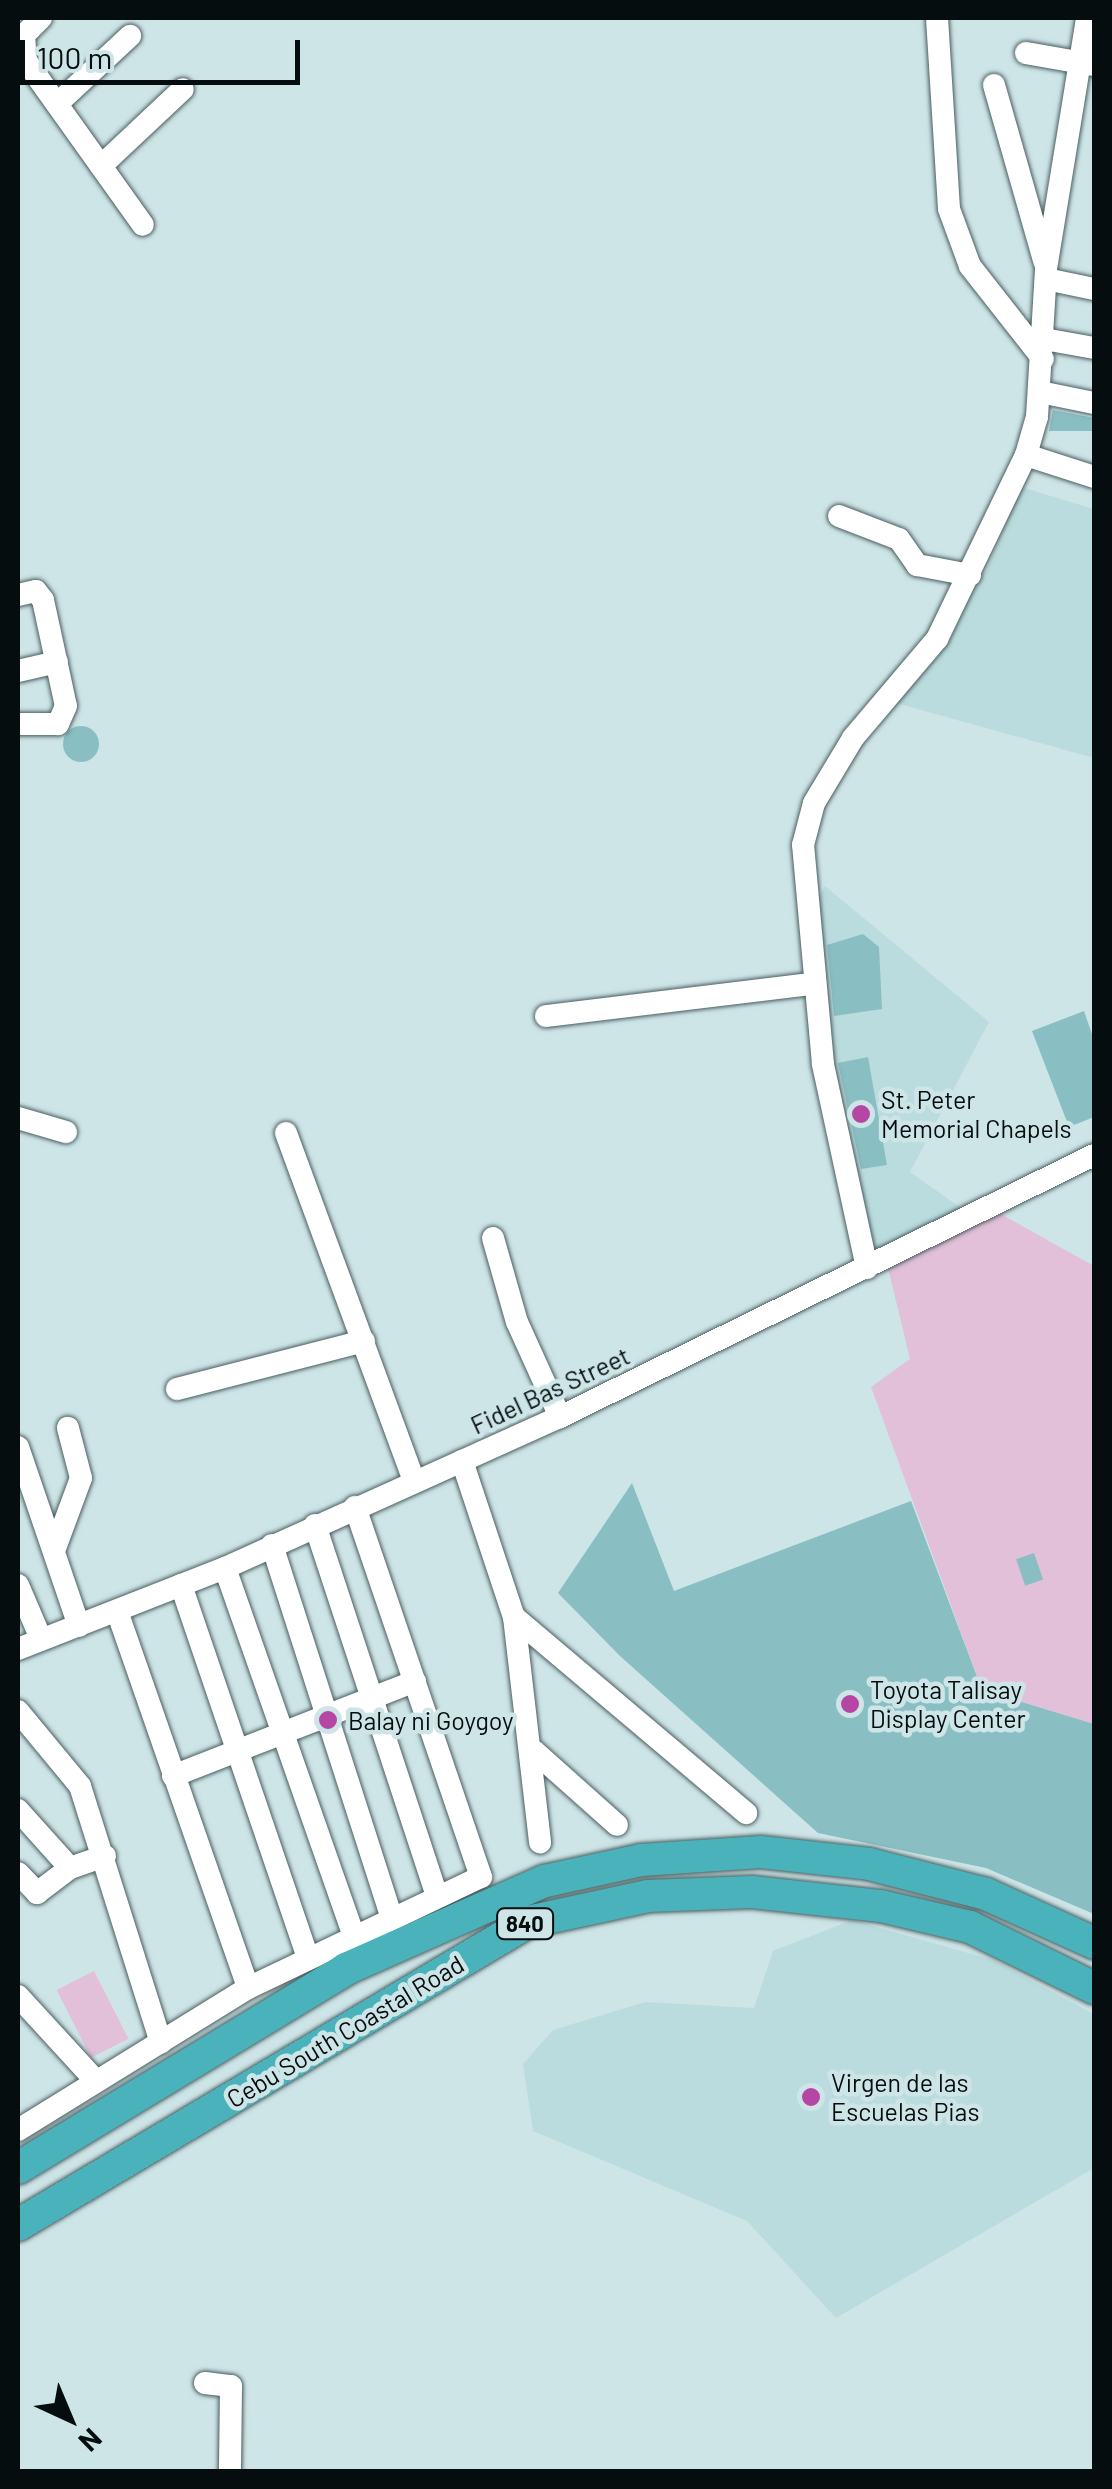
<!DOCTYPE html>
<html>
<head>
<meta charset="utf-8">
<style>
  body { margin:0 }
  #map { position:relative; width:1112px; height:2489px; overflow:hidden; background:#cee5e7; font-family:Barlow,sans-serif }
  div>[style] { position:absolute }
  .built>* { inset:0; background:#bbdcde }
  .green>* { inset:0; background:#e2c0da; transform-origin:0 0 }
  .building>* { inset:0; background:#89bec3; transform-origin:0 0 }
  .round { border-radius:50% }
  .roads { filter:drop-shadow(0 0 2px #4a5e60) drop-shadow(0 0 2px #4a5e60) }
  .minor>* { height:22px; margin:-11px; padding:0 11px; transform-origin:11px; border-radius:11px; background:#fff }
  .highway>* { height:32px; margin:-16px; padding:0 16px; transform-origin:16px; border-radius:16px; background:#49b2bb }
  .dots>* { width:28px; height:28px; translate:-50% -50%; box-sizing:border-box; border:5px solid #cee5e7; border-radius:50% }
  span { translate:-50% -50%; white-space:nowrap; text-align:center; line-height:1.15; -webkit-text-stroke:9px #cee5e7; paint-order:stroke }
  .shield-label span { padding:2px 8px; background:#cee5e7; border:2px solid; border-radius:8px; -webkit-text-stroke-width:0 }
  .shield-label { font-size:22px; color:#060d0e; font-weight:700 }
  .poi-label { font-size:25px; color:#060d0e }
  .left { translate:0 -50%; text-align:left }
  .street-label { font-size:25px; color:#060d0e }
  .frame { position:absolute; inset:0; border:20px solid #060d0e; pointer-events:none }
  .north { position:absolute; left:20px; top:2369px; width:100px; height:100px; -webkit-text-stroke:8px #cee5e7; paint-order:stroke; rotate:136deg; font-size:28px; font-weight:700; line-height:40px; text-align:center; color:#060d0e }
  .north::after { content:''; display:block; margin:auto; width:35px; height:45px; background:#060d0e; clip-path:polygon(50% 0,100% 100%,50% 72%,0 100%) }
  .scale { position:absolute; left:20px; top:40px; width:280px; height:45px; box-sizing:border-box; border:5px solid #060d0e; border-top:0; padding-left:12px; font-size:30px; line-height:35px; white-space:nowrap; color:#060d0e; -webkit-text-stroke:8px #cee5e7; paint-order:stroke }
</style>
</head>
<body>
<div id="map">
  <div class="built">
    <i style="clip-path:polygon(1021px 487px,1094px 509px,1094px 758px,896px 703px,987px 569px)"></i>
    <i style="clip-path:polygon(825px 886px,989px 1022px,910px 1172px,964px 1210px,869px 1257px,836px 1094px,813px 908px)"></i>
    <i style="clip-path:polygon(852px 1920px,993px 1960px,1094px 2014px,1094px 2168px,836px 2318px,747px 2221px,533px 2131px,523px 2064px,553px 2030px,645px 2002px,754px 2008px,773px 1951px)"></i>
  </div>
  <div class="green">
    <i style="clip-path:polygon(999px 1213px,1094px 1266px,1094px 1724px,982px 1690px,871px 1387px,910px 1359px,888px 1268px)"></i>
    <i style="left:94px;top:1971px;width:76px;height:42px;rotate:63deg"></i>
  </div>
  <div class="building">
    <i style="clip-path:polygon(1053px 410px,1094px 418px,1094px 431px,1049px 431px)"></i>
    <i class="round" style="left:63px;top:726px;width:36px;height:36px"></i>
    <i style="clip-path:polygon(863px 934px,879px 947px,882px 1009px,834px 1016px,827px 945px)"></i>
    <i style="clip-path:polygon(1084px 1011px,1094px 1040px,1094px 1117px,1069px 1127px,1032px 1031px)"></i>
    <i style="clip-path:polygon(868px 1057px,887px 1165px,861px 1169px,838px 1063px)"></i>
    <i style="clip-path:polygon(632px 1483px,674px 1591px,911px 1501px,982px 1690px,1094px 1724px,1094px 1914px,986px 1868px,818px 1833px,620px 1656px,558px 1593px)"></i>
    <i style="left:1034px;top:1553px;width:28px;height:19px;rotate:71deg"></i>
  </div>
  <div class="roads">
    <div class="minor">
      <i style="left:41px;top:18px;width:24px;rotate:135deg"></i>
      <i style="left:24px;top:35px;width:26px;rotate:86deg"></i>
      <i style="left:26px;top:61px;width:201px;rotate:54.5deg"></i>
      <i style="left:937px;top:18px;width:191px;rotate:86.4deg"></i>
      <i style="left:949px;top:209px;width:61px;rotate:69.8deg"></i>
      <i style="left:970px;top:266px;width:118px;rotate:51.9deg"></i>
      <i style="left:1026px;top:53px;width:69px;rotate:10deg"></i>
      <i style="left:994px;top:85px;width:183px;rotate:74.1deg"></i>
      <i style="left:57px;top:104px;width:100px;rotate:-43deg"></i>
      <i style="left:101px;top:166px;width:112px;rotate:-43.2deg"></i>
      <i style="left:1046px;top:279px;width:49px;rotate:11.8deg"></i>
      <i style="left:1044px;top:339px;width:51px;rotate:10.2deg"></i>
      <i style="left:1040px;top:392px;width:55px;rotate:11.5deg"></i>
      <i style="left:1026px;top:455px;width:71px;rotate:17.9deg"></i>
      <i style="left:839px;top:516px;width:64px;rotate:21deg"></i>
      <i style="left:899px;top:539px;width:32px;rotate:55deg"></i>
      <i style="left:917px;top:565px;width:54px;rotate:10.7deg"></i>
      <i style="left:18px;top:595px;width:18px;rotate:-13deg"></i>
      <i style="left:36px;top:591px;width:11px;rotate:52deg"></i>
      <i style="left:43px;top:600px;width:108px;rotate:77.8deg"></i>
      <i style="left:66px;top:706px;width:20px;rotate:114deg"></i>
      <i style="left:58px;top:724px;width:40px;rotate:180deg"></i>
      <i style="left:18px;top:671px;width:40px;rotate:-13deg"></i>
      <i style="left:546px;top:1016px;width:268px;rotate:-6.9deg"></i>
      <i style="left:18px;top:1118px;width:50px;rotate:16.3deg"></i>
      <i style="left:286px;top:1133px;width:369px;rotate:69.8deg"></i>
      <i style="left:493px;top:1238px;width:87px;rotate:74.1deg"></i>
      <i style="left:517px;top:1322px;width:104px;rotate:65.6deg"></i>
      <i style="left:867px;top:1268px;width:209px;rotate:-102.2deg"></i>
      <i style="left:823px;top:1064px;width:220px;rotate:-95.2deg"></i>
      <i style="left:803px;top:845px;width:43px;rotate:-75.3deg"></i>
      <i style="left:814px;top:803px;width:76px;rotate:-59deg"></i>
      <i style="left:853px;top:738px;width:130px;rotate:-49.7deg"></i>
      <i style="left:937px;top:639px;width:204px;rotate:-64.2deg"></i>
      <i style="left:1026px;top:455px;width:40px;rotate:-74deg"></i>
      <i style="left:1037px;top:417px;width:148px;rotate:-86.5deg"></i>
      <i style="left:1046px;top:269px;width:254px;rotate:-80.7deg"></i>
      <i style="left:177px;top:1389px;width:193px;rotate:-14.4deg"></i>
      <i style="left:18px;top:1447px;width:189px;rotate:71.2deg"></i>
      <i style="left:462px;top:1461px;width:164px;rotate:71.6deg"></i>
      <i style="left:514px;top:1617px;width:227px;rotate:83.4deg"></i>
      <i style="left:315px;top:1525px;width:390px;rotate:71.8deg"></i>
      <i style="left:272px;top:1545px;width:389px;rotate:72.2deg"></i>
      <i style="left:54px;top:1551px;width:78px;rotate:-69.7deg"></i>
      <i style="left:81px;top:1478px;width:52px;rotate:-104.6deg"></i>
      <i style="left:225px;top:1568px;width:387px;rotate:70.7deg"></i>
      <i style="left:18px;top:1585px;width:59px;rotate:66.9deg"></i>
      <i style="left:181px;top:1585px;width:393px;rotate:71.2deg"></i>
      <i style="left:117px;top:1611px;width:399px;rotate:70.8deg"></i>
      <i style="left:514px;top:1617px;width:304px;rotate:40.2deg"></i>
      <i style="left:18px;top:1649px;width:222px;rotate:-21.4deg"></i>
      <i style="left:225px;top:1568px;width:367px;rotate:-24.3deg"></i>
      <i style="left:560px;top:1417px;width:595px;rotate:-26.13deg"></i>
      <i style="left:18px;top:1711px;width:97px;rotate:50.4deg"></i>
      <i style="left:80px;top:1786px;width:269px;rotate:72.5deg"></i>
      <i style="left:534px;top:1751px;width:111px;rotate:41.7deg"></i>
      <i style="left:173px;top:1776px;width:260px;rotate:-21.4deg"></i>
      <i style="left:18px;top:1810px;width:78px;rotate:48.1deg"></i>
      <i style="left:70px;top:1868px;width:37px;rotate:-19deg"></i>
      <i style="left:18px;top:1873px;width:28px;rotate:46deg"></i>
      <i style="left:37px;top:1893px;width:41px;rotate:-37.1deg"></i>
      <i style="left:18px;top:1996px;width:115px;rotate:47.5deg"></i>
      <i style="left:18px;top:2130px;width:270px;rotate:-31.7deg"></i>
      <i style="left:248px;top:1988px;width:258px;rotate:-25.5deg"></i>
      <i style="left:481px;top:1877px;width:391px;rotate:-108.8deg"></i>
      <i style="left:205px;top:2383px;width:26px;rotate:7deg"></i>
      <i style="left:231px;top:2386px;width:86px;rotate:90.7deg"></i>
    </div>
    <div class="highway">
      <i style="left:18px;top:2168px;width:384px;rotate:-31.2deg"></i>
      <i style="left:346px;top:1969px;width:218px;rotate:-23.9deg"></i>
      <i style="left:545px;top:1881px;width:98px;rotate:-12.3deg"></i>
      <i style="left:641px;top:1860px;width:120px;rotate:-3.8deg"></i>
      <i style="left:761px;top:1852px;width:109px;rotate:6.3deg"></i>
      <i style="left:869px;top:1864px;width:121px;rotate:14.4deg"></i>
      <i style="left:986px;top:1894px;width:119px;rotate:24.4deg"></i>
      <i style="left:18px;top:2225px;width:593px;rotate:-30.72deg"></i>
      <i style="left:528px;top:1922px;width:123px;rotate:-12.2deg"></i>
      <i style="left:648px;top:1896px;width:104px;rotate:-2.2deg"></i>
      <i style="left:752px;top:1892px;width:130px;rotate:6.2deg"></i>
      <i style="left:881px;top:1906px;width:91px;rotate:13.3deg"></i>
      <i style="left:970px;top:1927px;width:138px;rotate:26.2deg"></i>
    </div>
  </div>
  <div class="dots">
    <i style="left:861px;top:1114px;background:#b546a4"></i>
    <i style="left:850px;top:1704px;background:#b546a4"></i>
    <i style="left:328px;top:1720px;background:#b546a4"></i>
    <i style="left:811px;top:2097px;background:#b546a4"></i>
  </div>
  <div class="shield-label">
    <span style="left:525px;top:1924px">840</span>
  </div>
  <div class="poi-label">
    <span class="left" style="left:881px;top:1114px">St. Peter<br>Memorial Chapels</span>
    <span class="left" style="left:870px;top:1704px">Toyota Talisay<br>Display Center</span>
    <span class="left" style="left:348px;top:1720px">Balay ni Goygoy</span>
    <span class="left" style="left:831px;top:2097px">Virgen de las<br>Escuelas Pias</span>
  </div>
  <div class="street-label">
    <span style="left:550px;top:1390px;rotate:-25deg">Fidel Bas Street</span>
    <span style="left:345px;top:2031px;rotate:-31deg">Cebu South Coastal Road</span>
  </div>
  <div class="frame"></div>
  <div class="north">N</div>
  <div class="scale">100 m</div>
</div>
</body>
</html>
